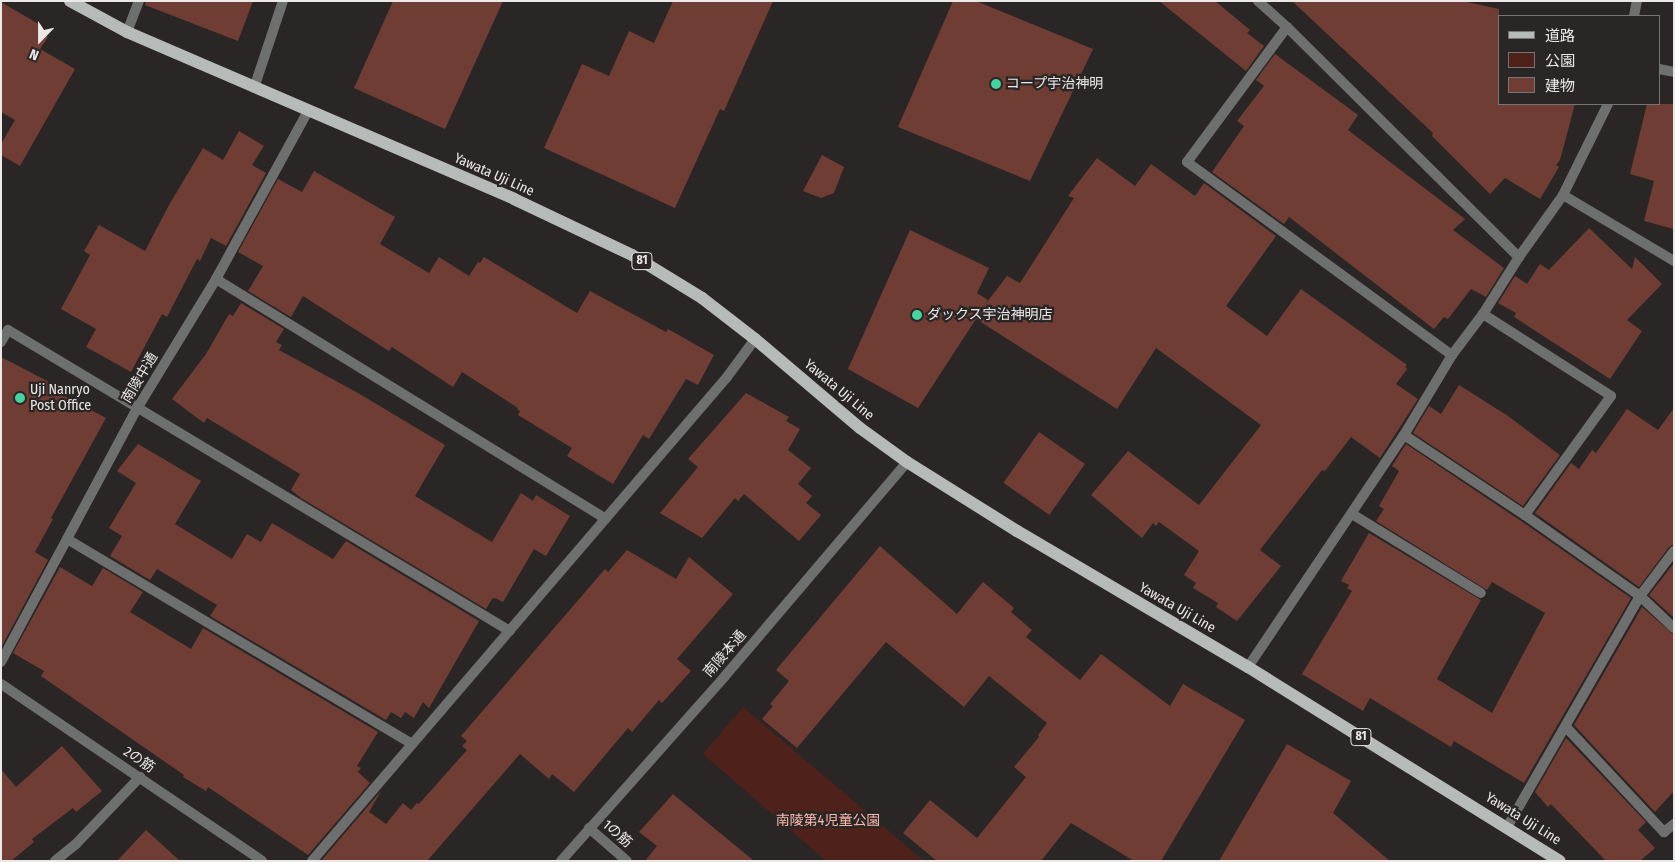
<!DOCTYPE html>
<html>
<head>
<meta charset="utf-8">
<style>
  body { margin:0 }
  #map { position:relative; width:1675px; height:862px; overflow:hidden; background:#2a2625; font-family:"Fira Sans Condensed","Noto Sans JP",sans-serif }
  div>[style] { position:absolute }
  .green>* { inset:0; background:#4e221b }
  .building>* { inset:0; background:#703d34; transform-origin:0 0 }
  .minor>* { height:10px; margin:-5px; padding:0 5px; transform-origin:5px; border-radius:5px; background:#6e706f }
  .primary>* { height:12px; margin:-6px; padding:0 6px; transform-origin:6px; border-radius:6px; background:#b6bab8 }
  .dots>* { width:14px; height:14px; translate:-50% -50%; box-sizing:border-box; border:2px solid #2a2625; border-radius:50% }
  span { translate:-50% -50%; white-space:nowrap; text-align:center; line-height:1.15; -webkit-text-stroke:4.5px #2a2625; paint-order:stroke }
  .shield-label span { padding:1px 4px; background:#2a2625; border:1px solid; border-radius:4px; -webkit-text-stroke-width:0 }
  .shield-label { font-size:12px; color:#ebe9e8; font-weight:700 }
  .poi-label { font-size:14px; color:#ebe9e8 }
  .left { translate:0 -50%; text-align:left }
  .street-label { font-size:14px; color:#ebe9e8 }
  .park-label { font-size:14px; color:#fcb7aa }
  .frame { position:absolute; inset:0; border:2px solid #ebe9e8; pointer-events:none }
  .legend { position:absolute; left:1498px; top:15px; width:162px; height:90px; box-sizing:border-box; background:#2a2625; border:1px solid #777473; margin:0; padding:6px 9px; list-style:none; font-size:15px; color:#ebe9e8 }
  .legend li { display:flex; align-items:center; gap:10px; height:25px }
  .legend b { width:25px; border:1px solid #777473 }
  .north { position:absolute; left:15px; top:15px; width:50px; height:50px; -webkit-text-stroke:4px #2a2625; paint-order:stroke; rotate:202deg; font-size:14px; font-weight:700; line-height:20px; text-align:center; color:#ebe9e8 }
  .north::after { content:''; display:block; margin:auto; width:18px; height:22px; background:#ebe9e8; clip-path:polygon(50% 0,100% 100%,50% 72%,0 100%) }
</style>
</head>
<body>
<div id="map">
  <div class="green">
    <i style="clip-path:polygon(743px 707px,924px 861px,826px 861px,703px 754px)"></i>
  </div>
  <div class="building">
    <i style="clip-path:polygon(146px 1px,253px 1px,238px 41px,145px 5px)"></i>
    <i style="clip-path:polygon(393px 1px,503px 1px,445px 129px,354px 88px)"></i>
    <i style="clip-path:polygon(673px 1px,773px 1px,724px 111px,720px 109px,675px 208px,544px 148px,582px 64px,609px 76px,629px 31px,654px 43px)"></i>
    <i style="clip-path:polygon(953px 1px,976px 1px,1093px 49px,1030px 181px,898px 127px)"></i>
    <i style="clip-path:polygon(1159px 1px,1215px 1px,1250px 30px,1247px 33px,1264px 46px,1246px 71px)"></i>
    <i style="clip-path:polygon(1292px 1px,1462px 1px,1499px 9px,1499px 104px,1575px 104px,1560px 160px,1556px 165px,1559px 167px,1540px 199px,1505px 178px,1490px 194px,1432px 136px,1433px 133px)"></i>
    <i style="clip-path:polygon(1px 2px,42px 26px,39px 31px,48px 37px,40px 49px,75px 69px,20px 166px,1px 155px,1px 144px,15px 120px,1px 112px)"></i>
    <i style="clip-path:polygon(1275px 54px,1358px 115px,1348px 130px,1465px 219px,1453px 230px,1504px 268px,1486px 297px,1471px 289px,1448px 319px,1444px 317px,1434px 329px,1289px 217px,1284px 224px,1212px 172px,1244px 126px,1237px 121px,1264px 86px,1256px 80px)"></i>
    <i style="clip-path:polygon(1647px 104px,1674px 104px,1674px 229px,1644px 221px,1654px 181px,1630px 174px)"></i>
    <i style="clip-path:polygon(239px 131px,264px 146px,252px 165px,266px 173px,226px 246px,211px 238px,200px 261px,197px 259px,167px 317px,162px 314px,131px 372px,86px 347px,96px 329px,61px 309px,90px 255px,84px 251px,99px 225px,145px 251px,169px 205px,203px 148px,223px 160px)"></i>
    <i style="clip-path:polygon(822px 155px,844px 167px,834px 193px,821px 198px,803px 191px)"></i>
    <i style="clip-path:polygon(1097px 158px,1135px 186px,1151px 164px,1195px 196px,1204px 183px,1276px 236px,1226px 306px,1267px 336px,1301px 289px,1407px 365px,1405px 367px,1407px 369px,1396px 384px,1418px 399px,1380px 458px,1351px 437px,1325px 471px,1322px 470px,1260px 550px,1281px 566px,1237px 621px,1216px 607px,1218px 603px,1193px 588px,1196px 583px,1184px 575px,1199px 551px,1159px 522px,1156px 526px,1153px 523px,1142px 538px,1091px 495px,1128px 451px,1199px 505px,1261px 425px,1156px 348px,1117px 409px,976px 319px,918px 408px,848px 369px,910px 230px,989px 268px,977px 293px,988px 300px,984px 306px,1007px 276px,1020px 283px,1074px 198px,1068px 196px)"></i>
    <i style="clip-path:polygon(314px 171px,395px 217px,380px 244px,429px 273px,439px 257px,469px 276px,478px 262px,480px 263px,484px 257px,577px 313px,590px 291px,666px 332px,668px 329px,714px 355px,698px 385px,686px 379px,649px 439px,643px 435px,613px 484px,567px 456px,572px 448px,518px 415px,520px 411px,517px 409px,518px 408px,462px 372px,453px 387px,392px 347px,389px 351px,303px 296px,291px 317px,248px 291px,263px 266px,238px 252px,278px 179px,302px 192px)"></i>
    <i style="clip-path:polygon(1589px 228px,1632px 269px,1635px 257px,1662px 284px,1627px 320px,1642px 331px,1610px 379px,1514px 317px,1516px 313px,1498px 303px,1515px 276px,1527px 284px,1540px 264px,1549px 270px)"></i>
    <i style="clip-path:polygon(241px 303px,284px 329px,276px 342px,282px 345px,279px 350px,358px 393px,445px 445px,415px 496px,492px 542px,521px 493px,533px 501px,536px 495px,570px 516px,546px 556px,534px 549px,503px 602px,495px 598px,492px 599px,486px 609px,301px 498px,291px 490px,300px 474px,207px 418px,204px 423px,172px 399px,206px 354px,229px 314px,233px 316px)"></i>
    <i style="clip-path:polygon(1px 357px,51px 383px,49px 388px,106px 418px,51px 518px,53px 519px,35px 552px,48px 560px,2px 646px)"></i>
    <i style="clip-path:polygon(1459px 385px,1508px 416px,1560px 455px,1523px 506px,1413px 433px,1429px 406px,1441px 414px)"></i>
    <i style="clip-path:polygon(746px 393px,789px 417px,786px 421px,800px 429px,788px 450px,811px 468px,798px 484px,812px 496px,806px 503px,821px 515px,799px 541px,744px 494px,738px 501px,735px 498px,702px 538px,660px 513px,698px 467px,688px 459px)"></i>
    <i style="clip-path:polygon(1674px 408px,1674px 544px,1669px 547px,1639px 587px,1535px 513px,1571px 463px,1579px 469px,1592px 450px,1596px 453px,1627px 409px,1658px 430px)"></i>
    <i style="left:1039px;top:432px;width:56px;height:62px;rotate:35deg"></i>
    <i style="clip-path:polygon(138px 444px,201px 481px,175px 524px,232px 559px,247px 534px,261px 542px,272px 523px,333px 559px,346px 541px,479px 621px,429px 708px,423px 702px,414px 718px,405px 712px,401px 718px,391px 712px,386px 720px,210px 616px,217px 605px,157px 569px,150px 580px,110px 556px,122px 536px,109px 528px,136px 483px,117px 471px)"></i>
    <i style="clip-path:polygon(1406px 444px,1521px 521px,1631px 598px,1524px 783px,1454px 741px,1451px 747px,1370px 698px,1363px 711px,1302px 674px,1352px 591px,1347px 588px,1349px 585px,1341px 581px,1369px 533px,1481px 600px,1437px 679px,1492px 713px,1545px 613px,1492px 582px,1487px 590px,1376px 521px,1384px 509px,1379px 506px,1399px 471px,1392px 466px)"></i>
    <i style="clip-path:polygon(880px 546px,957px 614px,983px 582px,1014px 608px,1011px 612px,1032px 630px,1026px 637px,1080px 680px,1101px 654px,1170px 706px,1183px 684px,1245px 720px,1161px 861px,1134px 861px,1071px 823px,1041px 861px,937px 861px,903px 833px,930px 800px,977px 838px,1026px 777px,1014px 767px,1039px 737px,1038px 735px,1047px 723px,989px 676px,964px 707px,886px 642px,797px 748px,762px 719px,773px 706px,770px 704px,789px 681px,776px 670px)"></i>
    <i style="clip-path:polygon(627px 550px,676px 579px,689px 557px,733px 594px,677px 659px,691px 671px,662px 703px,659px 700px,632px 732px,628px 728px,574px 792px,552px 774px,549px 779px,520px 754px,427px 861px,321px 861px,381px 791px,369px 812px,386px 824px,403px 803px,411px 810px,417px 803px,419px 804px,467px 750px,462px 746px,467px 741px,461px 736px,605px 569px,608px 572px)"></i>
    <i style="clip-path:polygon(1674px 563px,1674px 618px,1649px 595px)"></i>
    <i style="clip-path:polygon(60px 567px,92px 586px,103px 568px,143px 592px,130px 612px,191px 649px,203px 628px,378px 732px,357px 766px,361px 768px,358px 772px,370px 783px,308px 855px,208px 787px,206px 791px,183px 777px,184px 775px,41px 676px,44px 671px,13px 653px)"></i>
    <i style="clip-path:polygon(1642px 607px,1674px 635px,1674px 791px,1655px 812px,1574px 725px)"></i>
    <i style="clip-path:polygon(1566px 738px,1646px 822px,1638px 830px,1655px 848px,1640px 861px,1606px 861px,1551px 804px,1548px 807px,1535px 792px)"></i>
    <i style="clip-path:polygon(1287px 744px,1351px 781px,1333px 813px,1390px 861px,1219px 861px)"></i>
    <i style="clip-path:polygon(62px 746px,102px 791px,76px 812px,73px 808px,32px 839px,34px 842px,11px 861px,1px 861px,1px 769px,16px 787px)"></i>
    <i style="clip-path:polygon(673px 794px,754px 861px,645px 861px,657px 846px,639px 832px)"></i>
    <i style="clip-path:polygon(146px 830px,180px 861px,117px 861px)"></i>
  </div>
  <div class="minor">
    <i style="left:1258px;top:1px;width:39px;rotate:42deg"></i>
    <i style="left:1287px;top:27px;width:327px;rotate:44.8deg"></i>
    <i style="left:1634px;top:16px;width:15px;rotate:-79deg"></i>
    <i style="left:1287px;top:27px;width:168px;rotate:126.5deg"></i>
    <i style="left:1187px;top:162px;width:328px;rotate:36.1deg"></i>
    <i style="left:127px;top:32px;width:33px;rotate:-69deg"></i>
    <i style="left:1659px;top:69px;width:15px;rotate:11deg"></i>
    <i style="left:254px;top:88px;width:92px;rotate:-71.6deg"></i>
    <i style="left:1563px;top:195px;width:129px;rotate:30.7deg"></i>
    <i style="left:216px;top:279px;width:457px;rotate:31.6deg"></i>
    <i style="left:1483px;top:314px;width:152px;rotate:32.6deg"></i>
    <i style="left:1611px;top:396px;width:147px;rotate:125.9deg"></i>
    <i style="left:1px;top:342px;width:14px;rotate:-60deg"></i>
    <i style="left:8px;top:330px;width:585px;rotate:30.95deg"></i>
    <i style="left:1404px;top:435px;width:145px;rotate:33.5deg"></i>
    <i style="left:1525px;top:515px;width:141px;rotate:35.2deg"></i>
    <i style="left:1640px;top:596px;width:267px;rotate:119.9deg"></i>
    <i style="left:1352px;top:514px;width:151px;rotate:31.5deg"></i>
    <i style="left:67px;top:539px;width:401px;rotate:30.7deg"></i>
    <i style="left:1674px;top:551px;width:56px;rotate:127.1deg"></i>
    <i style="left:1640px;top:596px;width:47px;rotate:43.3deg"></i>
    <i style="left:1px;top:662px;width:289px;rotate:-61.8deg"></i>
    <i style="left:138px;top:407px;width:150px;rotate:-58.6deg"></i>
    <i style="left:216px;top:279px;width:192px;rotate:-61.3deg"></i>
    <i style="left:1248px;top:667px;width:280px;rotate:-56.1deg"></i>
    <i style="left:1404px;top:435px;width:93px;rotate:-59deg"></i>
    <i style="left:1452px;top:355px;width:51px;rotate:-52.9deg"></i>
    <i style="left:1483px;top:314px;width:67px;rotate:-57.7deg"></i>
    <i style="left:1519px;top:257px;width:76px;rotate:-54.6deg"></i>
    <i style="left:1563px;top:195px;width:102px;rotate:-63.7deg"></i>
    <i style="left:1px;top:684px;width:315px;rotate:34.1deg"></i>
    <i style="left:1566px;top:727px;width:144px;rotate:47deg"></i>
    <i style="left:1664px;top:832px;width:13px;rotate:-39deg"></i>
    <i style="left:589px;top:828px;width:50px;rotate:41deg"></i>
    <i style="left:55px;top:861px;width:27px;rotate:-39deg"></i>
    <i style="left:76px;top:844px;width:93px;rotate:-46.3deg"></i>
    <i style="left:312px;top:861px;width:638px;rotate:-49.39deg"></i>
    <i style="left:727px;top:377px;width:47px;rotate:-53.6deg"></i>
    <i style="left:561px;top:861px;width:247px;rotate:-48.4deg"></i>
    <i style="left:725px;top:676px;width:281px;rotate:-49.6deg"></i>
  </div>
  <div class="primary">
    <i style="left:70px;top:1px;width:65px;rotate:28.5deg"></i>
    <i style="left:127px;top:32px;width:421px;rotate:23.3deg"></i>
    <i style="left:514px;top:199px;width:131px;rotate:25.4deg"></i>
    <i style="left:632px;top:255px;width:82px;rotate:31.6deg"></i>
    <i style="left:702px;top:298px;width:67px;rotate:37.7deg"></i>
    <i style="left:755px;top:339px;width:138px;rotate:40.3deg"></i>
    <i style="left:860px;top:428px;width:58px;rotate:35.9deg"></i>
    <i style="left:907px;top:462px;width:130px;rotate:32.1deg"></i>
    <i style="left:1017px;top:531px;width:268px;rotate:30.5deg"></i>
    <i style="left:1248px;top:667px;width:367px;rotate:31.9deg"></i>
  </div>
  <div class="dots">
    <i style="left:996px;top:84px;background:#45d49f"></i>
    <i style="left:917px;top:315px;background:#45d49f"></i>
    <i style="left:20px;top:398px;background:#45d49f"></i>
  </div>
  <div class="shield-label">
    <span style="left:642px;top:261px">81</span>
    <span style="left:1361px;top:737px">81</span>
  </div>
  <div class="poi-label">
    <span class="left" style="left:1006px;top:84px">コープ宇治神明</span>
    <span class="left" style="left:927px;top:315px">ダックス宇治神明店</span>
    <span class="left" style="left:30px;top:398px">Uji Nanryo<br>Post Office</span>
  </div>
  <div class="street-label">
    <span style="left:494px;top:175px;rotate:24deg">Yawata Uji Line</span>
    <span style="left:140px;top:378px;rotate:-59deg">南陵中通</span>
    <span style="left:839px;top:390px;rotate:40deg">Yawata Uji Line</span>
    <span style="left:1177px;top:608px;rotate:30deg">Yawata Uji Line</span>
    <span style="left:725px;top:654px;rotate:-49deg">南陵本通</span>
    <span style="left:139px;top:760px;rotate:34deg">2の筋</span>
    <span style="left:1523px;top:819px;rotate:32deg">Yawata Uji Line</span>
    <span style="left:617px;top:834px;rotate:41deg">1の筋</span>
  </div>
  <div class="park-label">
    <span style="left:828px;top:821px">南陵第4児童公園</span>
  </div>
  <div class="frame"></div>
  <ul class="legend">
  <li><b style="height:6px;background:#b6bab8"></b>道路</li>
  <li><b style="height:14px;background:#4e221b"></b>公園</li>
  <li><b style="height:14px;background:#703d34"></b>建物</li>
  </ul>
  <div class="north">N</div>
</div>
</body>
</html>
